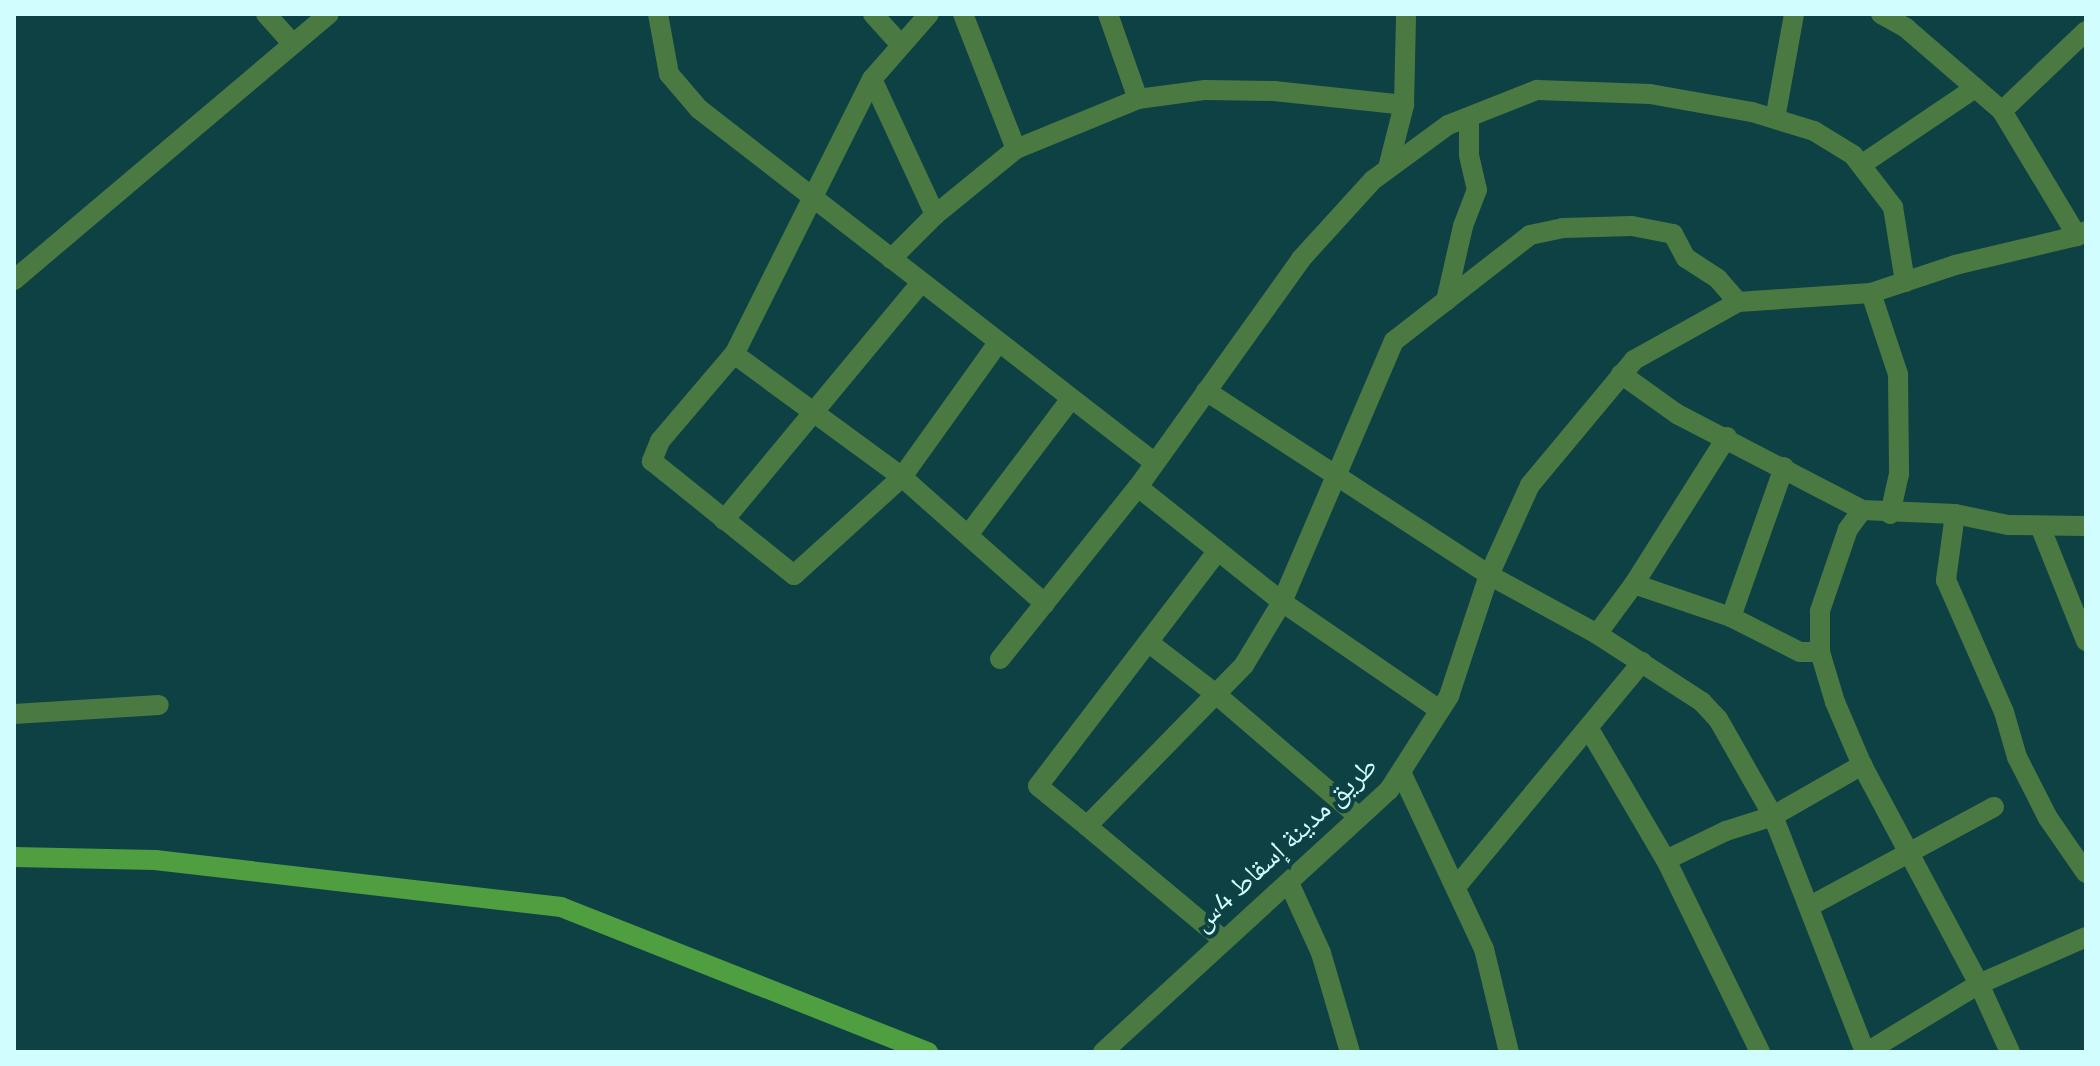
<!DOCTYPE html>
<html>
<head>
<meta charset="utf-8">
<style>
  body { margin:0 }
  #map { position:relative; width:2100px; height:1066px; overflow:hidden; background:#0e4144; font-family:"Titillium Web","Noto Naskh Arabic",sans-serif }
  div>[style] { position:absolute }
  .minor>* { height:20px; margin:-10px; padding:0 10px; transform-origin:10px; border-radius:10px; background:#4a7a42 }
  .tertiary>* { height:20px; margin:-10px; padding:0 10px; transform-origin:10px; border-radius:10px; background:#4a7a42 }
  .secondary>* { height:20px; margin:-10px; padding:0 10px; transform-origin:10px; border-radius:10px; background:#4f9e40 }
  span { translate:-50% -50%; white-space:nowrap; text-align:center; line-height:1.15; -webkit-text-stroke:8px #0e4144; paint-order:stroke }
  .street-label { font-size:28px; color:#d2fdff }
  .frame { position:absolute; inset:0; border:16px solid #d2fdff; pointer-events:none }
</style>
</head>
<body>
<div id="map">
  <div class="minor">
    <i style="left:266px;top:14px;width:40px;rotate:48deg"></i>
    <i style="left:658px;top:14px;width:61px;rotate:79.6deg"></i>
    <i style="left:669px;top:74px;width:46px;rotate:49.4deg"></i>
    <i style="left:699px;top:109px;width:577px;rotate:37.82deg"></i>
    <i style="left:873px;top:14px;width:40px;rotate:48deg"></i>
    <i style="left:929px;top:14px;width:86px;rotate:131.2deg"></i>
    <i style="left:872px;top:79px;width:308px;rotate:116.6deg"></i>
    <i style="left:734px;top:354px;width:114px;rotate:130.4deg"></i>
    <i style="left:660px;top:441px;width:22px;rotate:112deg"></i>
    <i style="left:652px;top:461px;width:182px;rotate:38.8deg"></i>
    <i style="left:794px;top:575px;width:146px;rotate:-42.2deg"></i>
    <i style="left:902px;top:477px;width:165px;rotate:-54.4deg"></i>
    <i style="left:963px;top:14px;width:145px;rotate:68.6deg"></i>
    <i style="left:1108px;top:14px;width:90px;rotate:70.6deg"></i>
    <i style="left:1881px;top:14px;width:29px;rotate:29deg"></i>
    <i style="left:1906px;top:28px;width:127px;rotate:40.8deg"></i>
    <i style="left:2002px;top:111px;width:146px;rotate:59deg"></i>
    <i style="left:872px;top:79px;width:150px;rotate:65.1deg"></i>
    <i style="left:2002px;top:111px;width:116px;rotate:-43.6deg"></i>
    <i style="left:1775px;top:119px;width:107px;rotate:-79.7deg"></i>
    <i style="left:1861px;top:165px;width:138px;rotate:-34deg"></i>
    <i style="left:1388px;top:168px;width:65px;rotate:-75.7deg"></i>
    <i style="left:1404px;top:105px;width:91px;rotate:-88.7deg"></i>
    <i style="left:891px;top:259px;width:62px;rotate:-45deg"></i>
    <i style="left:935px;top:215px;width:104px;rotate:-39.2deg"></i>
    <i style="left:1016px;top:149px;width:132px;rotate:-22.3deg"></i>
    <i style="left:1138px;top:99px;width:68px;rotate:-7.7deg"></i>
    <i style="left:1205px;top:90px;width:69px;rotate:0.8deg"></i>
    <i style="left:1274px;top:91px;width:131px;rotate:6.1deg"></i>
    <i style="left:14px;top:280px;width:412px;rotate:-40.2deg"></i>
    <i style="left:1871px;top:293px;width:85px;rotate:71.6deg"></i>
    <i style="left:1898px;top:374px;width:100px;rotate:89.4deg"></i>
    <i style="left:1899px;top:474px;width:41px;rotate:102.7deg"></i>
    <i style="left:1446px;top:301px;width:77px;rotate:-77.2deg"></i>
    <i style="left:1463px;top:226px;width:39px;rotate:-69deg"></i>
    <i style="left:1477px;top:190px;width:37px;rotate:-103deg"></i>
    <i style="left:1469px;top:154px;width:34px;rotate:-90deg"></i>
    <i style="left:734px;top:354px;width:208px;rotate:36.2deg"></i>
    <i style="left:902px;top:477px;width:191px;rotate:41.6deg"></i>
    <i style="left:1621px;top:374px;width:69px;rotate:35.5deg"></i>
    <i style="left:1677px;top:414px;width:208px;rotate:27.4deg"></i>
    <i style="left:1862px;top:510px;width:93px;rotate:2.5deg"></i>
    <i style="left:1955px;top:514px;width:54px;rotate:11.7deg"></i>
    <i style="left:2008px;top:525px;width:78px;rotate:0.7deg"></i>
    <i style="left:1206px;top:391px;width:338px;rotate:33deg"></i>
    <i style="left:1489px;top:575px;width:123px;rotate:28.6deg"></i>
    <i style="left:1597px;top:634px;width:125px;rotate:32.9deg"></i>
    <i style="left:1702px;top:702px;width:23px;rotate:47deg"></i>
    <i style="left:1718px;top:719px;width:112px;rotate:60.4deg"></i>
    <i style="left:1773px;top:816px;width:253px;rotate:68.7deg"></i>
    <i style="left:1138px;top:487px;width:184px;rotate:38.6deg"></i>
    <i style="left:1282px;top:602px;width:191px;rotate:34.4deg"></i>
    <i style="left:1862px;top:510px;width:24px;rotate:126deg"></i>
    <i style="left:1848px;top:529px;width:87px;rotate:108.9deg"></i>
    <i style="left:1820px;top:611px;width:41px;rotate:90deg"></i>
    <i style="left:1820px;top:652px;width:52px;rotate:73.3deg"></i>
    <i style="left:1835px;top:702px;width:69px;rotate:66.8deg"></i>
    <i style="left:1862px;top:765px;width:248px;rotate:61.9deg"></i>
    <i style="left:1979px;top:984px;width:75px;rotate:65.5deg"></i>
    <i style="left:1955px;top:514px;width:67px;rotate:97.8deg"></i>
    <i style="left:1946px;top:580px;width:144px;rotate:66.3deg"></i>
    <i style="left:2004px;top:712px;width:47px;rotate:73.9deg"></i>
    <i style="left:2017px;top:757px;width:68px;rotate:63.1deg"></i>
    <i style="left:2048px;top:818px;width:67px;rotate:55.4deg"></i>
    <i style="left:724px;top:520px;width:308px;rotate:-50.3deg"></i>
    <i style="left:2040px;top:526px;width:124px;rotate:68.2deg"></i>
    <i style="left:968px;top:535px;width:171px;rotate:-52.9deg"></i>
    <i style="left:1634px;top:584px;width:102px;rotate:18.8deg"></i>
    <i style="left:1731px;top:617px;width:77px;rotate:26.9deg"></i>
    <i style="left:1800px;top:652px;width:20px"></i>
    <i style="left:1731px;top:617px;width:159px;rotate:-70.5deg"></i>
    <i style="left:1597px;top:634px;width:62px;rotate:-53.5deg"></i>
    <i style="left:1634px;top:584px;width:174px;rotate:-57.7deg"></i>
    <i style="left:1148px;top:642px;width:87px;rotate:37.5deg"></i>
    <i style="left:1217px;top:695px;width:187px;rotate:40.7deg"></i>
    <i style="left:1000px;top:659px;width:221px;rotate:-51.3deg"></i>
    <i style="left:1138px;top:487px;width:280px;rotate:-54.4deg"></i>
    <i style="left:1301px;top:259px;width:107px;rotate:-47.7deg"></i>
    <i style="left:1373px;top:180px;width:93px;rotate:-36.3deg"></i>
    <i style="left:1448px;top:125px;width:96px;rotate:-21.5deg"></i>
    <i style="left:1537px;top:90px;width:113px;rotate:2deg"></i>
    <i style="left:1650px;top:94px;width:104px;rotate:10deg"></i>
    <i style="left:1752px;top:112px;width:65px;rotate:17deg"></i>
    <i style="left:1814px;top:131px;width:46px;rotate:31.6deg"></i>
    <i style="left:1853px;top:155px;width:66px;rotate:52.4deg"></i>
    <i style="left:1893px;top:207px;width:76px;rotate:80.9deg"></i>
    <i style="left:14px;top:714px;width:145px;rotate:-3.6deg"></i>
    <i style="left:1589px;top:729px;width:152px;rotate:59.6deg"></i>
    <i style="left:1666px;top:860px;width:214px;rotate:63.9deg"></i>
    <i style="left:1401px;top:772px;width:195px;rotate:64.9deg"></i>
    <i style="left:1484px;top:949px;width:106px;rotate:76.4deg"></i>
    <i style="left:1087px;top:826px;width:63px;rotate:-140.8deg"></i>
    <i style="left:1038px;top:786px;width:295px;rotate:-52.6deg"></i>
    <i style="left:1666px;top:860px;width:67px;rotate:-25.8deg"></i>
    <i style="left:1726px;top:831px;width:49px;rotate:-17.7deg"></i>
    <i style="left:1773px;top:816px;width:103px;rotate:-29.8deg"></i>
    <i style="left:1289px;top:883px;width:77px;rotate:65.4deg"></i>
    <i style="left:1321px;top:953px;width:103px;rotate:73.7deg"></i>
    <i style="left:1456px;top:887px;width:292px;rotate:-50.4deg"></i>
    <i style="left:1810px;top:906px;width:209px;rotate:-28.3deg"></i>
    <i style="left:1222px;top:939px;width:176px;rotate:-140.1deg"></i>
    <i style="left:1087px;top:826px;width:225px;rotate:-45.7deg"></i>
    <i style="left:1244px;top:665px;width:74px;rotate:-58.9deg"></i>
    <i style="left:1282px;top:602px;width:284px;rotate:-66.8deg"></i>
    <i style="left:1394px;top:341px;width:172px;rotate:-37.9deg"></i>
    <i style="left:1530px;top:235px;width:34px;rotate:-12deg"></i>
    <i style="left:1563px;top:228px;width:69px;rotate:-1.7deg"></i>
    <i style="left:1632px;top:226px;width:42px;rotate:11deg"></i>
    <i style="left:1673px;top:234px;width:27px;rotate:62deg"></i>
    <i style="left:1686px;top:258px;width:38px;rotate:33deg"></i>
    <i style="left:1718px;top:279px;width:30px;rotate:49deg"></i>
    <i style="left:1867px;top:1052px;width:131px;rotate:-31.3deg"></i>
    <i style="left:1979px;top:984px;width:117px;rotate:-23.7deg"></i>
  </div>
  <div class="tertiary">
    <i style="left:1103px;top:1052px;width:388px;rotate:-42.5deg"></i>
    <i style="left:1389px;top:790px;width:112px;rotate:-57.4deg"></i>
    <i style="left:1449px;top:696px;width:127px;rotate:-71.7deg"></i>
    <i style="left:1489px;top:575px;width:99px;rotate:-65.5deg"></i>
    <i style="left:1530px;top:485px;width:163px;rotate:-50.2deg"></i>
    <i style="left:1634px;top:360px;width:119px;rotate:-29.1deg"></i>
    <i style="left:1738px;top:302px;width:133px;rotate:-3.9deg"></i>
    <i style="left:1871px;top:293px;width:89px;rotate:-18.4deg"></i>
    <i style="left:1955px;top:265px;width:125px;rotate:-13.4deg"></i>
    <i style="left:2077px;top:236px;width:10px;rotate:-29deg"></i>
  </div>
  <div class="secondary">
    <i style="left:14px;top:857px;width:141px;rotate:1.2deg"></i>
    <i style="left:155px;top:860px;width:409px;rotate:6.6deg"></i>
    <i style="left:561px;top:907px;width:395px;rotate:21.6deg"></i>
  </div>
  <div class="street-label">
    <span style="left:1284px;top:843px;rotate:-43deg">طريق مدينة إسقاط 4س</span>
  </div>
  <div class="frame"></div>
</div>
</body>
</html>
